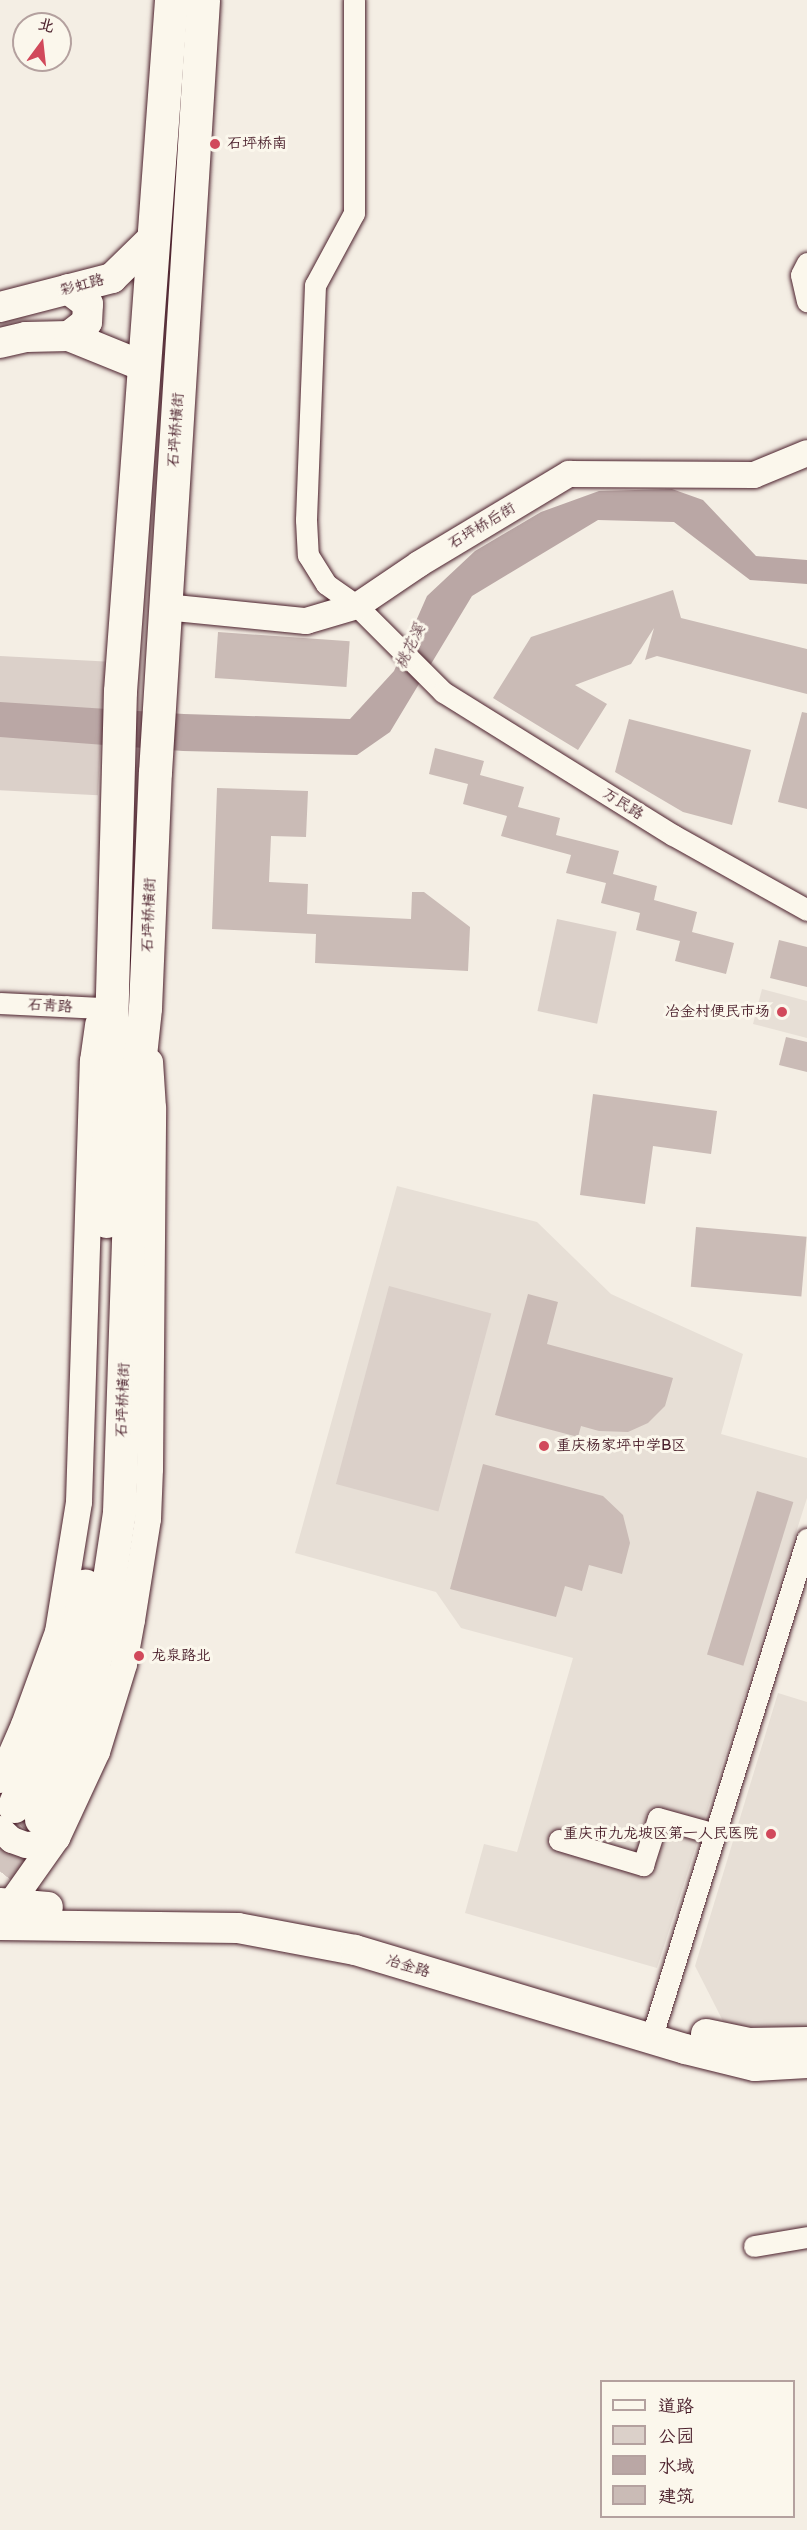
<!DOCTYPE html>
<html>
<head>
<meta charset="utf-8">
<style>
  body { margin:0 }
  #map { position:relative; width:807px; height:2530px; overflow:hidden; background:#f4eee4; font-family:"Balsamiq Sans","LXGW WenKai TC",sans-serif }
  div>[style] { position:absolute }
  .built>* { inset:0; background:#e7dfd6 }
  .green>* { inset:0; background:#dbd0c9; transform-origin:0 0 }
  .water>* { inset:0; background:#baa7a5 }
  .building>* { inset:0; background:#cabbb6; transform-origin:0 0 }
  .primary-tunnel>* { height:33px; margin-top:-16.5px; transform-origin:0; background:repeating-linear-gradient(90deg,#d2c5bf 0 33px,transparent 0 49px) }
  .roads { filter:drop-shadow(0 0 2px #4a1f2b) drop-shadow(0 0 2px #4a1f2b) }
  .minor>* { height:21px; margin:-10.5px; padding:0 10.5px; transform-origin:10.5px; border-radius:10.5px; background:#fbf7ec }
  .tertiary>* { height:26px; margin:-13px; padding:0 13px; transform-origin:13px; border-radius:13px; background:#fbf7ec }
  .secondary>* { height:30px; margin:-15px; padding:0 15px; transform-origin:15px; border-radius:15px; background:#fbf7ec }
  .primary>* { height:33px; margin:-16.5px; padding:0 16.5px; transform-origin:16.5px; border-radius:16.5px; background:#fbf7ec }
  .dots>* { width:16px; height:16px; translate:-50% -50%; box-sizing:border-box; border:3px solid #fbf7ec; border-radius:50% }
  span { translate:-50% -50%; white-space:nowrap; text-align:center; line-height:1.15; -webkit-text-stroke:6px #fbf7ec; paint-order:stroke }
  .poi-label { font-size:15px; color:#4a1f2b }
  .left { translate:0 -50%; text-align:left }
  .right { translate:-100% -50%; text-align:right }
  .street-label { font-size:15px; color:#4a1f2b }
  .water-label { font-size:16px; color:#714f56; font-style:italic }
  .legend { position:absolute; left:600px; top:2380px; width:195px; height:138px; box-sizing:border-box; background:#fbf7ec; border:2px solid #b4a19f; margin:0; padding:8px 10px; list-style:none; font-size:18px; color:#4a1f2b }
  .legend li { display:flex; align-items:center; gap:12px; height:30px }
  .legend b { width:30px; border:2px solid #b4a19f }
  .north { position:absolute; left:12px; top:12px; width:60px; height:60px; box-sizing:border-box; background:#fbf7ec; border:2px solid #b4a19f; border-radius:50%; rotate:15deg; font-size:16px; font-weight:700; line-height:24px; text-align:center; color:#4a1f2b }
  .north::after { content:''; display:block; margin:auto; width:21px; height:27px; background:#d1495b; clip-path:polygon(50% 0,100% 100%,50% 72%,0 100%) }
</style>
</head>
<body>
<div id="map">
  <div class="built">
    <i style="clip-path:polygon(762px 989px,807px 1001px,807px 1038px,753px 1024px)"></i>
    <i style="clip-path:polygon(397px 1186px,537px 1222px,611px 1294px,743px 1354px,721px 1434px,807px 1458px,807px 1498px,657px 1968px,465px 1913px,484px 1844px,517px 1852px,573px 1658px,461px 1628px,436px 1592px,295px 1553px)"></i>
    <i style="clip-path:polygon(778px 1693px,807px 1702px,807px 2033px,749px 2031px,725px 2025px,695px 1966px)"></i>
  </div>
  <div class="green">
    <i style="left:0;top:656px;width:105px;height:134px;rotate:3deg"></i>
    <i style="left:557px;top:919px;width:61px;height:94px;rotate:12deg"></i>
    <i style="left:389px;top:1286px;width:106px;height:205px;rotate:15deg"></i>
  </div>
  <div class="water">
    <i style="clip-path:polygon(672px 489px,703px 500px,756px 556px,807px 560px,807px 584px,750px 580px,674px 522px,598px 520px,472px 596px,390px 732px,357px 755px,183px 751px,0 737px,0 702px,184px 714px,350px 719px,394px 671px,427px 596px,475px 551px,541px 512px,599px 491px)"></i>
  </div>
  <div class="building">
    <i style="clip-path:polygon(673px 590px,681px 618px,807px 649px,807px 694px,657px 656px,645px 660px,654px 628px,631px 664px,575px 685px,607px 704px,578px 750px,493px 698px,531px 637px)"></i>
    <i style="left:218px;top:632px;width:132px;height:46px;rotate:4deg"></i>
    <i style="clip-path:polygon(802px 712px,807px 713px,807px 809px,778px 802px)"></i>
    <i style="clip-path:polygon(629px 719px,751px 750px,732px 825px,683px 812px,615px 772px)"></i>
    <i style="clip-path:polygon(435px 748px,484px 761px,480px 775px,524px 787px,518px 807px,560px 818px,556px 835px,619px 851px,613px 874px,657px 886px,654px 900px,697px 912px,692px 932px,734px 943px,726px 974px,675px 961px,680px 941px,636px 930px,640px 913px,601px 903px,606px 883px,566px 873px,571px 855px,501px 836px,507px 816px,463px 804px,468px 784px,429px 774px)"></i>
    <i style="clip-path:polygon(217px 788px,308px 791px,306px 837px,271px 836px,269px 882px,308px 884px,307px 914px,411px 919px,412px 892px,424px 892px,470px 927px,468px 971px,315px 963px,316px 934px,212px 929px)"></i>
    <i style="clip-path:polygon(779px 940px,807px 947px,807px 987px,770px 978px)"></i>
    <i style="clip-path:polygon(786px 1037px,807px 1042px,807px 1072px,779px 1065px)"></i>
    <i style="clip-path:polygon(593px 1094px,717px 1111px,711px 1154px,653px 1146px,645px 1204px,580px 1195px)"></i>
    <i style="left:696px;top:1227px;width:111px;height:60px;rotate:5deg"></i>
    <i style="clip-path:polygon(528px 1294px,558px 1302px,547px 1344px,673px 1378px,665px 1406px,648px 1423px,628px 1432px,599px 1431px,581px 1426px,578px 1437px,495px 1415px)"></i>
    <i style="clip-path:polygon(483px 1464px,603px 1496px,623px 1515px,630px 1543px,622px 1574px,589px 1565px,582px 1591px,565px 1586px,556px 1617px,450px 1589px)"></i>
    <i style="left:757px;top:1491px;width:38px;height:171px;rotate:17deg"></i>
  </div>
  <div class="primary-tunnel">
    <i style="left:0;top:1871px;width:66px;rotate:-51.7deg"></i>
  </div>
  <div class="roads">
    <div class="minor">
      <i style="left:354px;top:0;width:213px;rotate:90deg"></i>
      <i style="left:354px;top:213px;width:82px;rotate:118.4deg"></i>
      <i style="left:315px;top:285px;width:235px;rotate:92.2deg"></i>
      <i style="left:306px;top:520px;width:35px;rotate:87deg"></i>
      <i style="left:308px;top:555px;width:34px;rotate:58deg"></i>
      <i style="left:326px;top:584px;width:38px;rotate:35deg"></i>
      <i style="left:357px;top:606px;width:122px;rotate:45deg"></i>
      <i style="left:443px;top:692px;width:271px;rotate:31.9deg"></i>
      <i style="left:673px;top:835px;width:154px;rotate:29.2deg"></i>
      <i style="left:807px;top:263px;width:13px;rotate:117deg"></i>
      <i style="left:801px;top:275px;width:27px;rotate:77deg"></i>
      <i style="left:0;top:1003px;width:101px;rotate:2.8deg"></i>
      <i style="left:559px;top:1840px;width:88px;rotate:16.6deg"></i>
      <i style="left:643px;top:1865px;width:49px;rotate:-72.3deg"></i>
      <i style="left:658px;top:1818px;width:59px;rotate:15.7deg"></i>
      <i style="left:651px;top:2039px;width:524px;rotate:-72.67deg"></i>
      <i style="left:754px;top:2246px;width:54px;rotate:-9.6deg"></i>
    </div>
    <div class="tertiary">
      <i style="left:165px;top:607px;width:142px;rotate:5.7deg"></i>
      <i style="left:306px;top:621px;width:53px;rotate:-16.4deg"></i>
      <i style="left:357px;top:606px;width:75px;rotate:-34.1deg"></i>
      <i style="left:419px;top:564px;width:175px;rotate:-31deg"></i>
      <i style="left:569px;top:474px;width:185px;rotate:0.3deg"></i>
      <i style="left:754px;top:475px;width:57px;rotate:-22.5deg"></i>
      <i style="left:0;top:1780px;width:60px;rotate:-66.4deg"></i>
      <i style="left:24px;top:1725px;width:99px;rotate:-69.9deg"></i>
      <i style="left:58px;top:1632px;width:132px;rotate:-80.8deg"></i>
      <i style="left:79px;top:1502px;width:441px;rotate:-88.2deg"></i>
      <i style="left:93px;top:1061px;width:37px;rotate:-82deg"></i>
      <i style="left:0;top:1829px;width:16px;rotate:43deg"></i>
      <i style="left:12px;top:1840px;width:15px;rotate:20deg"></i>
      <i style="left:26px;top:1845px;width:15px;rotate:-4deg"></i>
      <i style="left:41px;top:1844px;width:17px;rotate:-21deg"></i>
      <i style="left:1px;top:1917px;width:97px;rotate:-54.7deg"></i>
      <i style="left:57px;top:1838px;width:95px;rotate:-65.1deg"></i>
      <i style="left:97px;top:1752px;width:92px;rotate:-72.9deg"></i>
      <i style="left:124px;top:1664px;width:45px;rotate:-79.7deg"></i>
      <i style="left:132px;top:1620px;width:102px;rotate:-81deg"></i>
      <i style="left:148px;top:1519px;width:50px;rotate:-87.7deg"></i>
      <i style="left:150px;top:1469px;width:361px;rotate:-89.5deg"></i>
      <i style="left:153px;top:1108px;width:46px;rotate:-93.7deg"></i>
    </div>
    <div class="secondary">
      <i style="left:68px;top:289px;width:25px;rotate:37deg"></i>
      <i style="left:88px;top:304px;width:18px;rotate:93deg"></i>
      <i style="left:87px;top:322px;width:23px;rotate:142deg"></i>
      <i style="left:0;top:307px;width:116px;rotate:-14.5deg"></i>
      <i style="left:112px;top:278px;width:54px;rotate:-44.3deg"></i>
      <i style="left:0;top:343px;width:27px;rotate:-13deg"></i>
      <i style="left:26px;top:337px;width:43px;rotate:-1.3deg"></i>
      <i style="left:69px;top:336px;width:80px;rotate:22.1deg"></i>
      <i style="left:0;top:1903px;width:48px;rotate:4.8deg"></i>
      <i style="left:0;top:1925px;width:238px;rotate:0.7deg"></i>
      <i style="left:238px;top:1928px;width:119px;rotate:10.6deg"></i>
      <i style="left:355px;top:1950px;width:345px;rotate:16.7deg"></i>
      <i style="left:685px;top:2049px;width:72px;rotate:13.7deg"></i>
      <i style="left:755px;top:2066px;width:52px;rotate:-3.3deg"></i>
      <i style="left:706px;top:2034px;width:44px;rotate:11.8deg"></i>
      <i style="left:749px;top:2043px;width:58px;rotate:-1deg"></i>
    </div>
    <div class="primary">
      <i style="left:106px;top:1221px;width:530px;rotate:-88.49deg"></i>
      <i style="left:120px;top:691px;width:693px;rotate:-85.78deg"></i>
      <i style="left:14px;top:1806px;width:81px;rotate:-68.2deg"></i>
      <i style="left:44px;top:1731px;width:107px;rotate:-71.4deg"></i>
      <i style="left:78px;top:1630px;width:45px;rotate:-81deg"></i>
      <i style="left:41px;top:1819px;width:85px;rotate:-67.1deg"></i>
      <i style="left:74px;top:1741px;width:106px;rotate:-75.8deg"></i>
      <i style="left:100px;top:1638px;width:127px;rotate:-81.4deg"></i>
      <i style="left:119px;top:1512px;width:382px;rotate:-88.1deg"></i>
      <i style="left:132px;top:1130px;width:123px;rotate:-83.9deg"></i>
      <i style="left:145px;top:1008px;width:236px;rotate:-87.6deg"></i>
      <i style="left:155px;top:772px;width:773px;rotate:-86.44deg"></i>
    </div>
  </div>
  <div class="dots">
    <i style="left:215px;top:144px;background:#d1495b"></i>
    <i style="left:782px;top:1012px;background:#d1495b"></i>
    <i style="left:544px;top:1446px;background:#d1495b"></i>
    <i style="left:139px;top:1656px;background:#d1495b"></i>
    <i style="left:771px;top:1834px;background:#d1495b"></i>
  </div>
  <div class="poi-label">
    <span class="left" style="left:227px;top:144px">石坪桥南</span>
    <span class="right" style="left:770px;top:1012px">冶金村便民市场</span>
    <span class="left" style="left:556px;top:1446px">重庆杨家坪中学B区</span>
    <span class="left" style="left:151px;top:1656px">龙泉路北</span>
    <span class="right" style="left:758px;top:1834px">重庆市九龙坡区第一人民医院</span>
  </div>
  <div class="street-label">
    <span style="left:82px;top:285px;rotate:-15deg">彩虹路</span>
    <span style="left:176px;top:430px;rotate:-86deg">石坪桥横街</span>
    <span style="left:482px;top:526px;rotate:-31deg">石坪桥后街</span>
    <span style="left:623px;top:804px;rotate:32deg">万民路</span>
    <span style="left:149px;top:915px;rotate:-88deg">石坪桥横街</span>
    <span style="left:50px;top:1006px;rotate:3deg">石青路</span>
    <span style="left:123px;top:1400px;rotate:-88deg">石坪桥横街</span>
    <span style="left:408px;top:1966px;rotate:17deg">冶金路</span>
  </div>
  <div class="water-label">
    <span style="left:411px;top:647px;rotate:-64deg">桃花溪</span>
  </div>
  <ul class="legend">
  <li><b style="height:8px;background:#fbf7ec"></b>道路</li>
  <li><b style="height:16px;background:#dbd0c9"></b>公园</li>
  <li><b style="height:16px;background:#baa7a5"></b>水域</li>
  <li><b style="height:16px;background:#cabbb6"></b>建筑</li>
  </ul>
  <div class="north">北</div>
</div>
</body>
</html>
